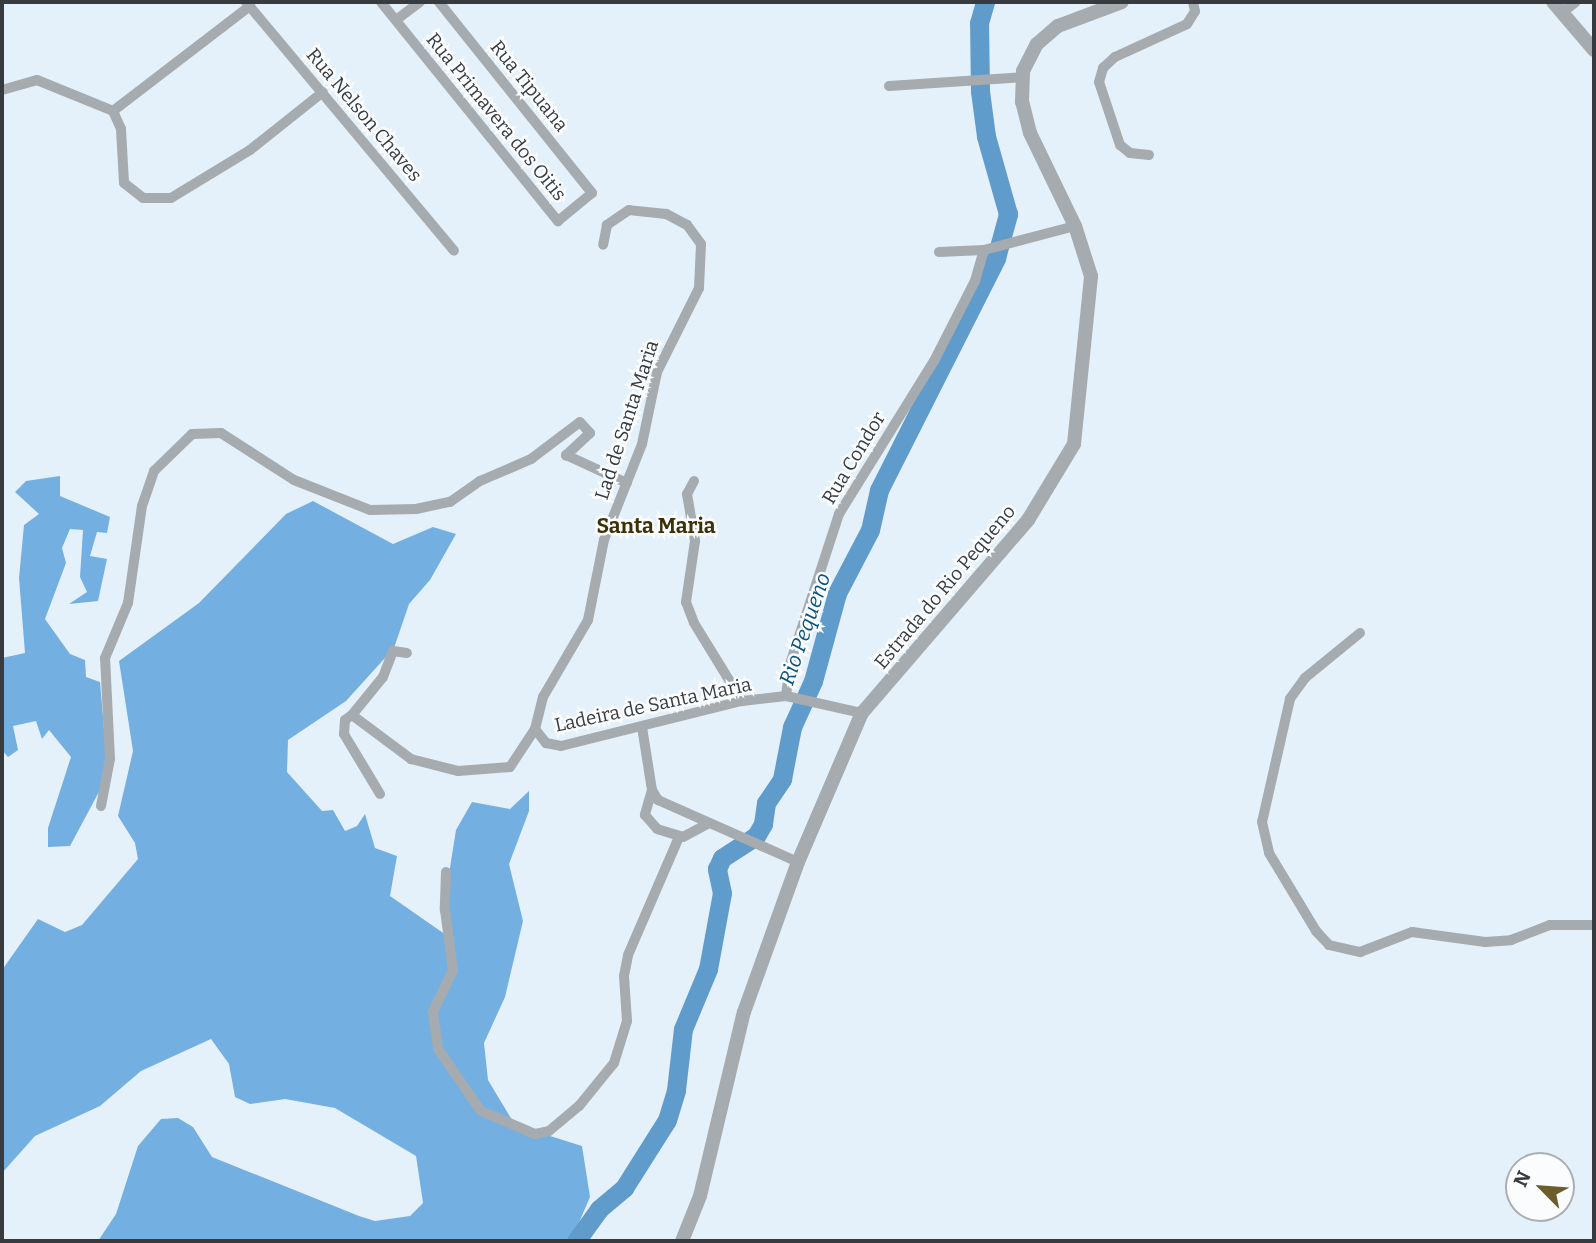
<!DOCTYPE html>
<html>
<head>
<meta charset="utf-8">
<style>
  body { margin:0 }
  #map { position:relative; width:1596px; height:1243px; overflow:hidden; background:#e5f1fa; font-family:Bitter,serif }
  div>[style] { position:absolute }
  .forest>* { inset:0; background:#73b0e1 }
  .river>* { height:19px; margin:-9.5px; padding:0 9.5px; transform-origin:9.5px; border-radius:9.5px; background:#609ccb }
  .minor>* { height:10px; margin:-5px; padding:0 5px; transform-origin:5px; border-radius:5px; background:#a6abaf }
  .tertiary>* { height:14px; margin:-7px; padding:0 7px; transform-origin:7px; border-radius:7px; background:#a6abaf }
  span { translate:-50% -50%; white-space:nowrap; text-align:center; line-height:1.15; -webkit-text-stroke:5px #fafcfe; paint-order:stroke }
  .street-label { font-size:19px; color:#373b3f }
  .neighbourhood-label { font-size:21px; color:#3c3106; font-weight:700 }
  .water-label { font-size:21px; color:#06527f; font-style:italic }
  .frame { position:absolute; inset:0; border:4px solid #373b3f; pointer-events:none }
  .north { position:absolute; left:1505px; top:1152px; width:70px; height:70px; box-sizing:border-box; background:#fafcfe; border:2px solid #acafb2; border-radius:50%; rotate:295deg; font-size:19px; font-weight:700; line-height:28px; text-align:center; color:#373b3f }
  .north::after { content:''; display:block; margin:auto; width:24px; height:32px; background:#6c5e2b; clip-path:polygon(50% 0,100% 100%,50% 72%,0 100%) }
</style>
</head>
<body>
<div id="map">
  <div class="forest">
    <i style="clip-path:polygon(60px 476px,60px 496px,110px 517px,107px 533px,97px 532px,90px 556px,107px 559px,98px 601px,69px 604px,87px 592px,80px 577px,83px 530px,70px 529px,62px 548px,66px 563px,45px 619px,70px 654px,85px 660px,86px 677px,100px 682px,108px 775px,70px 846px,48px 847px,48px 828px,71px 757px,49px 730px,42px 739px,36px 721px,13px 726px,18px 750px,8px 757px,2px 750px,2px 658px,25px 653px,19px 578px,24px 525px,39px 514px,15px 492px,26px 481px)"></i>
    <i style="clip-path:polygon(313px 501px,393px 544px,433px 527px,456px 534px,430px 580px,409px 604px,394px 648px,346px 701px,288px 740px,287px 772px,322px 811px,333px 810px,345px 831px,357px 826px,365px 814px,375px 848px,397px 856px,390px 896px,449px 937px,449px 874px,456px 830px,472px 802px,510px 809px,529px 791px,529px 811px,509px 864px,523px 921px,505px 997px,484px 1043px,488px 1080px,515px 1125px,582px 1146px,590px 1197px,571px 1241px,98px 1241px,116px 1214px,138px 1146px,161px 1119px,178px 1118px,193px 1127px,212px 1157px,359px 1216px,375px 1221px,410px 1216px,423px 1203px,416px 1156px,335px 1108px,285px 1099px,250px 1104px,235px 1097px,229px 1064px,211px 1039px,141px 1071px,100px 1106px,35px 1136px,2px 1173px,2px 970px,38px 919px,65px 932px,82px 925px,138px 859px,135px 843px,118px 816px,133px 751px,119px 661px,199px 603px,286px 514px)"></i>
  </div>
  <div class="river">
    <i style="left:576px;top:1241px;width:39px;rotate:-54deg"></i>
    <i style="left:599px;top:1209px;width:33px;rotate:-40deg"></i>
    <i style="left:624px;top:1188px;width:80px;rotate:-57.7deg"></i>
    <i style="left:667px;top:1120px;width:31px;rotate:-73deg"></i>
    <i style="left:676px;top:1090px;width:61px;rotate:-83.5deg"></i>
    <i style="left:683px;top:1029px;width:65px;rotate:-67.4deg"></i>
    <i style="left:708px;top:969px;width:77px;rotate:-79.6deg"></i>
    <i style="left:722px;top:893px;width:25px;rotate:-102deg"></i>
    <i style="left:717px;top:869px;width:12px;rotate:-66deg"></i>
    <i style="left:722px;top:858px;width:40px;rotate:-32.9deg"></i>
    <i style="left:756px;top:836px;width:14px;rotate:-60deg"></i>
    <i style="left:763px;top:824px;width:21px;rotate:-82deg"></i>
    <i style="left:766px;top:803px;width:29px;rotate:-56deg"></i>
    <i style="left:782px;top:779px;width:53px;rotate:-79.1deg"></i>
    <i style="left:792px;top:727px;width:51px;rotate:-65.5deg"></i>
    <i style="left:813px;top:681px;width:91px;rotate:-74.7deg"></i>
    <i style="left:837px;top:593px;width:71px;rotate:-62.4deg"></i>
    <i style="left:870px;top:530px;width:41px;rotate:-77.3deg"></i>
    <i style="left:879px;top:490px;width:260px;rotate:-63.2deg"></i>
    <i style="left:996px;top:258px;width:46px;rotate:-74.7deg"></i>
    <i style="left:1008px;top:214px;width:81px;rotate:-105.8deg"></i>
    <i style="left:986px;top:136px;width:45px;rotate:-97.6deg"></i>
    <i style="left:980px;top:91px;width:68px;rotate:-90.8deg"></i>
    <i style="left:979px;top:23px;width:22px;rotate:-74deg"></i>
  </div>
  <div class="minor">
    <i style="left:246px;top:2px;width:324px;rotate:50.1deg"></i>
    <i style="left:381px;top:2px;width:282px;rotate:51.1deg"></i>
    <i style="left:558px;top:221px;width:44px;rotate:-39.5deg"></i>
    <i style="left:592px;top:193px;width:245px;rotate:-128.7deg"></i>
    <i style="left:1563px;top:12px;width:16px;rotate:-38deg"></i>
    <i style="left:396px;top:20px;width:30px;rotate:-37deg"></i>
    <i style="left:889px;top:86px;width:134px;rotate:-3.8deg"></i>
    <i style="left:2px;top:90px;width:36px;rotate:-16deg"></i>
    <i style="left:37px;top:80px;width:82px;rotate:22.2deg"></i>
    <i style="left:113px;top:111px;width:173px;rotate:-37.5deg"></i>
    <i style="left:113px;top:111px;width:20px;rotate:66deg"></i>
    <i style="left:121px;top:129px;width:54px;rotate:86.8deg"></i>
    <i style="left:124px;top:183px;width:24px;rotate:38deg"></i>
    <i style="left:143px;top:198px;width:28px"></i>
    <i style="left:171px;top:198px;width:92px;rotate:-31.3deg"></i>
    <i style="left:250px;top:150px;width:93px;rotate:-38.5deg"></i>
    <i style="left:1149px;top:155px;width:19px;rotate:-174deg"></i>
    <i style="left:1130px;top:153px;width:13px;rotate:-141deg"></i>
    <i style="left:1120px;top:145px;width:66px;rotate:-108.4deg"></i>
    <i style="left:1099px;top:82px;width:15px;rotate:-74deg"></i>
    <i style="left:1103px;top:68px;width:16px;rotate:-43deg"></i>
    <i style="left:1115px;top:57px;width:79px;rotate:-24.6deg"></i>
    <i style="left:1187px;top:24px;width:15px;rotate:-58deg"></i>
    <i style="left:1195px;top:11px;width:9px;rotate:-103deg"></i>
    <i style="left:939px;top:252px;width:45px;rotate:-2.5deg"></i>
    <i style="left:984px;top:250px;width:94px;rotate:-14.8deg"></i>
    <i style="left:694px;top:481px;width:15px;rotate:118deg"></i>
    <i style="left:687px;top:494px;width:48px;rotate:80.3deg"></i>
    <i style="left:695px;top:541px;width:62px;rotate:98.4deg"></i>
    <i style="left:686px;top:602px;width:22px;rotate:69deg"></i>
    <i style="left:694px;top:623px;width:92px;rotate:58.4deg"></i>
    <i style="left:1360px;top:633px;width:71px;rotate:140.7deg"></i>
    <i style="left:1305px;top:678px;width:26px;rotate:126deg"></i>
    <i style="left:1290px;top:699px;width:126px;rotate:102.8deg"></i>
    <i style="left:1262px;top:822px;width:32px;rotate:77deg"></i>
    <i style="left:1269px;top:853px;width:91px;rotate:58.9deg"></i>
    <i style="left:1316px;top:931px;width:19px;rotate:47deg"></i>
    <i style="left:1329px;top:945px;width:32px;rotate:13deg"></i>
    <i style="left:1360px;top:952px;width:56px;rotate:-21deg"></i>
    <i style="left:1412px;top:932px;width:74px;rotate:7.8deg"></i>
    <i style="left:1485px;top:942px;width:26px;rotate:-4deg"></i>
    <i style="left:1511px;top:940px;width:42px;rotate:-21deg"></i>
    <i style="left:1550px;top:925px;width:44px"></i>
    <i style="left:786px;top:696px;width:32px;rotate:-83deg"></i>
    <i style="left:790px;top:664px;width:158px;rotate:-71.9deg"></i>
    <i style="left:839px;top:514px;width:180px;rotate:-58.2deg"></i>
    <i style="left:934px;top:361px;width:90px;rotate:-62.9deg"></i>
    <i style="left:975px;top:281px;width:32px;rotate:-74deg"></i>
    <i style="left:352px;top:715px;width:49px;rotate:-50.8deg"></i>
    <i style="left:383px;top:677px;width:28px;rotate:-69deg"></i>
    <i style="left:393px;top:651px;width:14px;rotate:8deg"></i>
    <i style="left:642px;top:727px;width:64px;rotate:81deg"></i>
    <i style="left:652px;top:790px;width:12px;rotate:59deg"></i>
    <i style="left:658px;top:800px;width:153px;rotate:23.9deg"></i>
    <i style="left:535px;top:729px;width:33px;rotate:-76deg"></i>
    <i style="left:543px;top:697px;width:89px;rotate:-59.7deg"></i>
    <i style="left:588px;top:620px;width:82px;rotate:-78.7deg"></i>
    <i style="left:604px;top:540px;width:103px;rotate:-68.4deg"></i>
    <i style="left:642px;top:444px;width:74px;rotate:-78.2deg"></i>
    <i style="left:657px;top:372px;width:94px;rotate:-63.4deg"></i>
    <i style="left:699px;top:288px;width:44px;rotate:-87.4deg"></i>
    <i style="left:701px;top:244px;width:24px;rotate:-126deg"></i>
    <i style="left:687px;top:225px;width:24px;rotate:-152deg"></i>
    <i style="left:666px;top:214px;width:37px;rotate:-174deg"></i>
    <i style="left:629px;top:210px;width:27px;rotate:146deg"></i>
    <i style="left:607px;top:225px;width:20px;rotate:101deg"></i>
    <i style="left:535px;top:729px;width:18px;rotate:52deg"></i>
    <i style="left:546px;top:743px;width:15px;rotate:11deg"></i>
    <i style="left:561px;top:746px;width:187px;rotate:-14deg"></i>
    <i style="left:742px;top:701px;width:44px;rotate:-6.5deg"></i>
    <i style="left:786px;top:696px;width:78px;rotate:12.6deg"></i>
    <i style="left:652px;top:790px;width:26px;rotate:106deg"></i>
    <i style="left:645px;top:815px;width:18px;rotate:49deg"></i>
    <i style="left:657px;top:829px;width:27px;rotate:17deg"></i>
    <i style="left:683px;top:837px;width:30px;rotate:-28deg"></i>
    <i style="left:380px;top:794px;width:70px;rotate:-121deg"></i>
    <i style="left:344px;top:734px;width:14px;rotate:-86deg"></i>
    <i style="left:345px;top:720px;width:9px;rotate:-36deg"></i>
    <i style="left:352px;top:715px;width:74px;rotate:36.7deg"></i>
    <i style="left:411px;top:759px;width:49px;rotate:14.3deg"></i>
    <i style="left:458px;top:771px;width:52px;rotate:-4.4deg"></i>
    <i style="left:510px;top:767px;width:45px;rotate:-56.7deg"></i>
    <i style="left:101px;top:806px;width:48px;rotate:-79.2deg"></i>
    <i style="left:110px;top:759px;width:101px;rotate:-92.8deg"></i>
    <i style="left:105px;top:658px;width:60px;rotate:-67.3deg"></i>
    <i style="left:128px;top:603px;width:98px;rotate:-81.8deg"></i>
    <i style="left:142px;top:506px;width:37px;rotate:-71deg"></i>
    <i style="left:154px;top:471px;width:53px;rotate:-44.2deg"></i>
    <i style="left:192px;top:434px;width:29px;rotate:-2deg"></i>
    <i style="left:221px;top:433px;width:87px;rotate:32.8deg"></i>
    <i style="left:294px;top:480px;width:82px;rotate:21.5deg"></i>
    <i style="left:370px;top:510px;width:46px;rotate:-1.2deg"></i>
    <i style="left:416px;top:509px;width:35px;rotate:-12deg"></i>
    <i style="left:450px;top:502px;width:37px;rotate:-35deg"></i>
    <i style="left:480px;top:481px;width:56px;rotate:-23.3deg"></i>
    <i style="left:531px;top:459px;width:61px;rotate:-37.1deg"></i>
    <i style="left:580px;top:422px;width:15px;rotate:48deg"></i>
    <i style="left:590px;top:433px;width:33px;rotate:137deg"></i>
    <i style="left:566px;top:455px;width:67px;rotate:24.7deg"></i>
    <i style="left:446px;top:872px;width:38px;rotate:92deg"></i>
    <i style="left:445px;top:910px;width:61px;rotate:82.4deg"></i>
    <i style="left:453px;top:970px;width:47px;rotate:115.5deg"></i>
    <i style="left:433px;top:1012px;width:37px;rotate:82deg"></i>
    <i style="left:438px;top:1049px;width:75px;rotate:55.3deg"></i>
    <i style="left:481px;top:1111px;width:59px;rotate:23.1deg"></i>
    <i style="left:535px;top:1134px;width:14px;rotate:-12deg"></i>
    <i style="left:549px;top:1131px;width:39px;rotate:-40deg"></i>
    <i style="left:579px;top:1106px;width:55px;rotate:-50.9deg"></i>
    <i style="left:614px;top:1063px;width:44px;rotate:-72.8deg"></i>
    <i style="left:627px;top:1021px;width:45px;rotate:-93.8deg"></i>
    <i style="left:624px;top:976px;width:21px;rotate:-79deg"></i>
    <i style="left:628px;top:955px;width:129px;rotate:-66.6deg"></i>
  </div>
  <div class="tertiary">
    <i style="left:1553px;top:2px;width:63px;rotate:49.5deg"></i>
    <i style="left:682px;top:1241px;width:48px;rotate:-68.2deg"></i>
    <i style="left:700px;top:1196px;width:189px;rotate:-76.6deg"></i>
    <i style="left:744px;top:1012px;width:159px;rotate:-70.2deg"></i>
    <i style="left:798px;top:862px;width:162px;rotate:-66.8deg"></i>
    <i style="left:862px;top:713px;width:255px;rotate:-49.3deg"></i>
    <i style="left:1028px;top:520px;width:89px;rotate:-58.8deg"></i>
    <i style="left:1074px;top:444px;width:169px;rotate:-84.2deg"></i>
    <i style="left:1091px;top:276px;width:52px;rotate:-107.7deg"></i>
    <i style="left:1075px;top:226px;width:103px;rotate:-115.8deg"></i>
    <i style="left:1030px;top:133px;width:32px;rotate:-104deg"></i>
    <i style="left:1022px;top:102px;width:31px;rotate:-88deg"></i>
    <i style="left:1023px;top:71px;width:30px;rotate:-63deg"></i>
    <i style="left:1037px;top:44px;width:28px;rotate:-41deg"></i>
    <i style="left:1058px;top:26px;width:68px;rotate:-20.6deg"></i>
  </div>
  <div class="street-label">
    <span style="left:529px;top:86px;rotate:51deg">Rua Tipuana</span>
    <span style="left:364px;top:115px;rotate:50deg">Rua Nelson Chaves</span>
    <span style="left:496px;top:117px;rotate:51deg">Rua Primavera dos Oitis</span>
    <span style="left:627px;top:420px;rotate:-72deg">Lad de Santa Maria</span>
    <span style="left:854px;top:458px;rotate:-59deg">Rua Condor</span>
    <span style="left:945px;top:587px;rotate:-50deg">Estrada do Rio Pequeno</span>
    <span style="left:653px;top:705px;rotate:-12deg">Ladeira de Santa Maria</span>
  </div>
  <div class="neighbourhood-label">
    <span style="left:656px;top:526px">Santa Maria</span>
  </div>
  <div class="water-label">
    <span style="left:805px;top:629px;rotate:-71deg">Rio Pequeno</span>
  </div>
  <div class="frame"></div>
  <div class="north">N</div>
</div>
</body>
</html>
